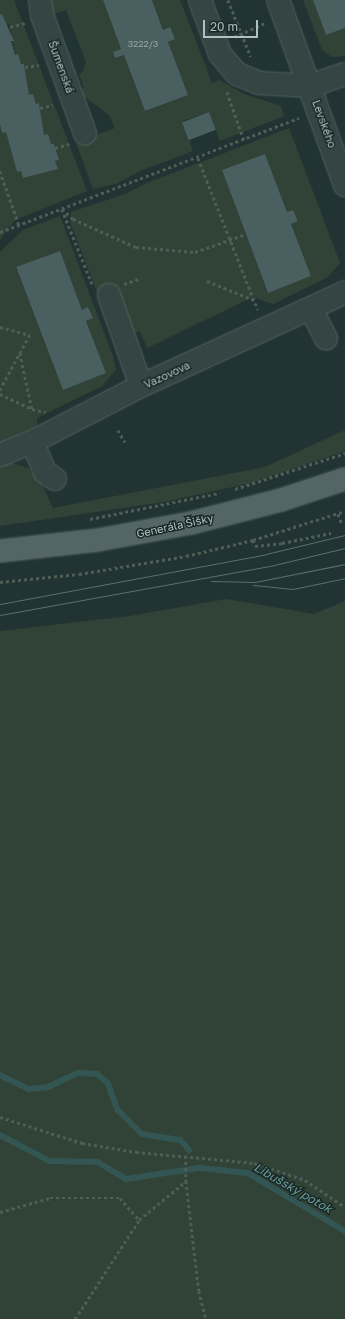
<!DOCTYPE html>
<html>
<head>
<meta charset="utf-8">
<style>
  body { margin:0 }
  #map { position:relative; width:345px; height:1319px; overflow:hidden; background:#213433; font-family:"Golos Text",sans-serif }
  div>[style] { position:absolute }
  .green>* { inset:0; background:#314336 }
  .stream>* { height:5.5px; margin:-2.75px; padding:0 2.75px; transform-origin:2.75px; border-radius:2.75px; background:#335553 }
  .building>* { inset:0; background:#4a5f5f; transform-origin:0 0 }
  .path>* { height:2.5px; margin-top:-1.25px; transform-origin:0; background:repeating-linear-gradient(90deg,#4c5e56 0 3px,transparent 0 6px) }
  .roads { filter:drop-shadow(0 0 1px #526262) drop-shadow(0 0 1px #526262) }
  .minor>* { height:22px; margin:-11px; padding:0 11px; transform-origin:11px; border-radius:11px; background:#354544 }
  .major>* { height:22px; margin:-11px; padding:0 11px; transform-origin:11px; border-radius:11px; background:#536564 }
  .tram>* { height:1px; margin:-0.5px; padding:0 0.5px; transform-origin:0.5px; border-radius:0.5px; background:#5b6e6e }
  span { translate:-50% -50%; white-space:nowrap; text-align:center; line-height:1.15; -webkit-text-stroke:3px #1a2928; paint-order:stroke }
  .number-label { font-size:9px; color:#96a8a8 }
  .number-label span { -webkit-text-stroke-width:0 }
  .street-label { font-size:11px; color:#afc1c1 }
  .water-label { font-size:12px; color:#6b9d9a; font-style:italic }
  .scale { position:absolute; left:203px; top:20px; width:55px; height:18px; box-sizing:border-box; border:2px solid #afc1c1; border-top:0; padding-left:5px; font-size:12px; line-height:14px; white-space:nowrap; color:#afc1c1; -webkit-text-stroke:3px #1a2928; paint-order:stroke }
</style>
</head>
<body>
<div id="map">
  <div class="green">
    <i style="clip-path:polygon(0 0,14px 0,87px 191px,15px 220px,0 240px,0 124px,2px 133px,6px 132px,17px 172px,21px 171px,23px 178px,57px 169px,55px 161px,59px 160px,54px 144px,51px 144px,44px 135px,39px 104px,36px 104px,29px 95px,24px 64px,21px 64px,18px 54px,15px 55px,10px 27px,9px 24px,6px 25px,2px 14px,0 15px)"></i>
    <i style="clip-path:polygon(44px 0,103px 0,121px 49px,113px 53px,115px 58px,124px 55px,145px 111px,188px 95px,168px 42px,175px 39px,170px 28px,163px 30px,152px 0,180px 0,212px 83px,219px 80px,244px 94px,281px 106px,284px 116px,220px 141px,209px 112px,183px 121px,193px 151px,140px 171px,116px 184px,93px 189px,76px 143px,115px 128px,109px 115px,76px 91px,84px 88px,79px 74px,84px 71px,83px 69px,86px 62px,66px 10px,47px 17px)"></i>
    <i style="clip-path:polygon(303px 0,313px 0,326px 35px,345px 28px,345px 56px,332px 57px,322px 50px)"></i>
    <i style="clip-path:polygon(evenodd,289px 128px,340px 263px,328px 277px,273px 304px,253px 297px,147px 348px,140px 331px,132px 333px,97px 292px,70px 222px,71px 212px,125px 194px,147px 183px,289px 128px,265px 154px,287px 212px,293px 210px,298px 221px,291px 224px,311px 276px,268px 293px,222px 170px,265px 154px)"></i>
    <i style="clip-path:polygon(evenodd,60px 216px,113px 356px,116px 370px,102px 386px,37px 418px,37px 426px,0 444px,0 252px,23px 230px,60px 216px,59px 251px,82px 310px,88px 308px,93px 318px,86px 321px,106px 373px,63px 390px,16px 268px,59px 251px)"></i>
    <i style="clip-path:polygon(345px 430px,345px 451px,251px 483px,164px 502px,0 526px,0 465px,10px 462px,28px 468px,40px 480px,53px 508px,265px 467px)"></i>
    <i style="clip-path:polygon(226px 599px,314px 614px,345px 601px,345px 1319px,0 1319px,0 631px,130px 616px)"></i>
  </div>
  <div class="stream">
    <i style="left:0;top:1075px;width:32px;rotate:26deg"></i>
    <i style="left:29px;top:1089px;width:19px;rotate:-6deg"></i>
    <i style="left:48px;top:1087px;width:33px;rotate:-25deg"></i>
    <i style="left:78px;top:1073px;width:19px;rotate:3deg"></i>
    <i style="left:97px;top:1074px;width:14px;rotate:39deg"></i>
    <i style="left:108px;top:1083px;width:29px;rotate:70deg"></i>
    <i style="left:118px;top:1110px;width:34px;rotate:45deg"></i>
    <i style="left:142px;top:1134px;width:39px;rotate:9deg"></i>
    <i style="left:181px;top:1140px;width:13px;rotate:51deg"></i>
    <i style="left:0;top:1135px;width:56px;rotate:27.5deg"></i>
    <i style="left:50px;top:1161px;width:48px;rotate:1.2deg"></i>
    <i style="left:98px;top:1162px;width:33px;rotate:31deg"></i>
    <i style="left:126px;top:1179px;width:75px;rotate:-8.5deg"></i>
    <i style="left:200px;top:1168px;width:48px;rotate:5.9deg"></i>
    <i style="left:248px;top:1173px;width:113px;rotate:30.9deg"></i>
  </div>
  <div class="building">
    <i style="clip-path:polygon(103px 0,152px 0,163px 30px,170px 27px,175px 39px,168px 42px,188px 95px,145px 111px,124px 55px,115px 58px,113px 52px,121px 49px)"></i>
    <i style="clip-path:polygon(313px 0,345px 0,345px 28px,326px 35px)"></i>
    <i style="clip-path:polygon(2px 14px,14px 41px,11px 41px,15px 55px,18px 54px,21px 64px,24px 64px,29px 95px,33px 94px,36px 104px,39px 103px,44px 135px,48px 134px,51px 144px,54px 144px,59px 160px,55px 161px,58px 169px,23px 178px,21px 171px,17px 172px,6px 132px,2px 133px,0 124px,0 15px)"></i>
    <i style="left:209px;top:112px;width:19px;height:29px;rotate:69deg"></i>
    <i style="clip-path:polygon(265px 154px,287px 212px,293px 210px,298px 221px,291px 224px,311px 276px,268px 293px,222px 170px)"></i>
    <i style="clip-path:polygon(60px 251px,82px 310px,88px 307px,93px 318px,86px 321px,106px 373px,63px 390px,16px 267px)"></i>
  </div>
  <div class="path">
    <i style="left:228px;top:0;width:61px;rotate:68deg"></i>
    <i style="left:10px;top:27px;width:16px;rotate:-15deg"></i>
    <i style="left:234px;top:37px;width:35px;rotate:-24deg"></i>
    <i style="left:25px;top:67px;width:14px;rotate:-8deg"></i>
    <i style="left:227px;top:92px;width:51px;rotate:70.5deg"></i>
    <i style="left:40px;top:108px;width:13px;rotate:-13deg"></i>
    <i style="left:55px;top:148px;width:15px;rotate:-16deg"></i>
    <i style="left:198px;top:158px;width:163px;rotate:68.5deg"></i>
    <i style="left:0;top:171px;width:57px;rotate:70.6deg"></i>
    <i style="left:62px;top:209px;width:15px;rotate:42deg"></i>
    <i style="left:73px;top:219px;width:69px;rotate:24deg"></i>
    <i style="left:136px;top:247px;width:59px;rotate:4.8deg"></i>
    <i style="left:195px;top:252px;width:54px;rotate:-19.4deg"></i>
    <i style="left:62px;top:209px;width:81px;rotate:68.2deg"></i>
    <i style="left:0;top:232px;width:320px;rotate:-20.9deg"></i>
    <i style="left:207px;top:281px;width:51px;rotate:22deg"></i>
    <i style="left:124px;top:284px;width:18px;rotate:-19deg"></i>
    <i style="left:0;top:327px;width:31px;rotate:15deg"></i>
    <i style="left:30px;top:335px;width:63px;rotate:118.6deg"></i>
    <i style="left:20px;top:353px;width:57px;rotate:77.9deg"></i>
    <i style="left:0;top:394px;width:35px;rotate:25deg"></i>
    <i style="left:32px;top:409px;width:14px;rotate:12deg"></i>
    <i style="left:118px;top:430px;width:14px;rotate:60deg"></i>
    <i style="left:235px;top:489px;width:116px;rotate:-18.1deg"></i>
    <i style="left:338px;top:514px;width:11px;rotate:68deg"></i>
    <i style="left:90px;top:519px;width:132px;rotate:-11.4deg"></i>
    <i style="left:253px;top:540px;width:6px;rotate:72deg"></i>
    <i style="left:255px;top:546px;width:27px;rotate:-6deg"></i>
    <i style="left:282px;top:543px;width:50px;rotate:-11.5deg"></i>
    <i style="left:0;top:582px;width:79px;rotate:-5.8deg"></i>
    <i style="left:79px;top:574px;width:109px;rotate:-9.5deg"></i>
    <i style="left:186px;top:556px;width:69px;rotate:-13.4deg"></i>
    <i style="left:253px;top:540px;width:96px;rotate:-17.5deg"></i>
    <i style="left:0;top:1117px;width:86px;rotate:17.6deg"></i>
    <i style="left:82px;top:1143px;width:55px;rotate:9.5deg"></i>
    <i style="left:136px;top:1152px;width:119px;rotate:5.3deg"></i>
    <i style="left:254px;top:1163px;width:54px;rotate:18.4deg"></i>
    <i style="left:305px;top:1180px;width:48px;rotate:34deg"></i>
    <i style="left:186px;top:1156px;width:25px;rotate:90deg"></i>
    <i style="left:186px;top:1181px;width:111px;rotate:83.3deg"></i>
    <i style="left:199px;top:1291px;width:29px;rotate:76deg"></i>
    <i style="left:0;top:1212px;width:52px;rotate:-15.6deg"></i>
    <i style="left:50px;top:1198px;width:70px"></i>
    <i style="left:120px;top:1198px;width:29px;rotate:49deg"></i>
    <i style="left:75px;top:1319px;width:118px;rotate:-57.1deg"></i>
    <i style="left:139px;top:1220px;width:61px;rotate:-39.7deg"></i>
  </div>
  <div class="roads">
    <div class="minor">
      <i style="left:40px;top:0;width:15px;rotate:82deg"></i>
      <i style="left:42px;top:15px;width:126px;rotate:70deg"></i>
      <i style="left:200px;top:0;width:58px;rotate:69.7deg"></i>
      <i style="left:220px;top:54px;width:26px;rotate:50deg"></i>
      <i style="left:237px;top:74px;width:24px;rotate:22deg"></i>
      <i style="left:259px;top:83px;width:51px;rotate:3.4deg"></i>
      <i style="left:310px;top:86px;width:37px;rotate:-19deg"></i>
      <i style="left:278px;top:0;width:197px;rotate:70.1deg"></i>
      <i style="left:109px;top:295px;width:96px;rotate:70.6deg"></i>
      <i style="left:311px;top:309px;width:33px;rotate:63deg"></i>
      <i style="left:0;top:455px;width:35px;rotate:-22deg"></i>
      <i style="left:55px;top:479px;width:12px;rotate:-145deg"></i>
      <i style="left:45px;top:472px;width:33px;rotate:-113deg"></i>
      <i style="left:32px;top:442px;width:123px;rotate:-27.2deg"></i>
      <i style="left:141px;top:386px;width:225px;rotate:-24.7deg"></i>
    </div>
    <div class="major">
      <i style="left:0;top:551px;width:99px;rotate:-6.4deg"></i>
      <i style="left:98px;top:540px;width:95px;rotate:-10.4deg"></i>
      <i style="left:191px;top:523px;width:93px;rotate:-14.3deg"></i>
      <i style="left:281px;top:500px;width:67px;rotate:-18.2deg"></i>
    </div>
  </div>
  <div class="tram">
    <i style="left:211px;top:581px;width:44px;rotate:1.3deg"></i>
    <i style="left:255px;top:582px;width:92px;rotate:-11.3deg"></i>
    <i style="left:253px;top:585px;width:40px;rotate:5.7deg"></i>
    <i style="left:293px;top:589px;width:53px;rotate:-11.9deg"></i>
    <i style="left:0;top:604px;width:271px;rotate:-10.6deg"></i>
    <i style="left:266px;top:554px;width:81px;rotate:-13.5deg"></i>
    <i style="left:0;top:615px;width:274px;rotate:-10.3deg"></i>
    <i style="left:270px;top:566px;width:77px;rotate:-13.5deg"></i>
  </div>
  <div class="number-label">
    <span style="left:143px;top:44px">3222/3</span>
  </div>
  <div class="street-label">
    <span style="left:61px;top:67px;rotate:70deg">Šumenská</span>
    <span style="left:324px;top:124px;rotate:70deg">Levského</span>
    <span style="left:167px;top:375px;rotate:-25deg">Vazovova</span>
    <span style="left:175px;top:526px;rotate:-12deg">Generála Šišky</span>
  </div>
  <div class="water-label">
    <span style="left:293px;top:1188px;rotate:30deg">Libušský potok</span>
  </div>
  <div class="scale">20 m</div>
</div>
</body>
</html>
